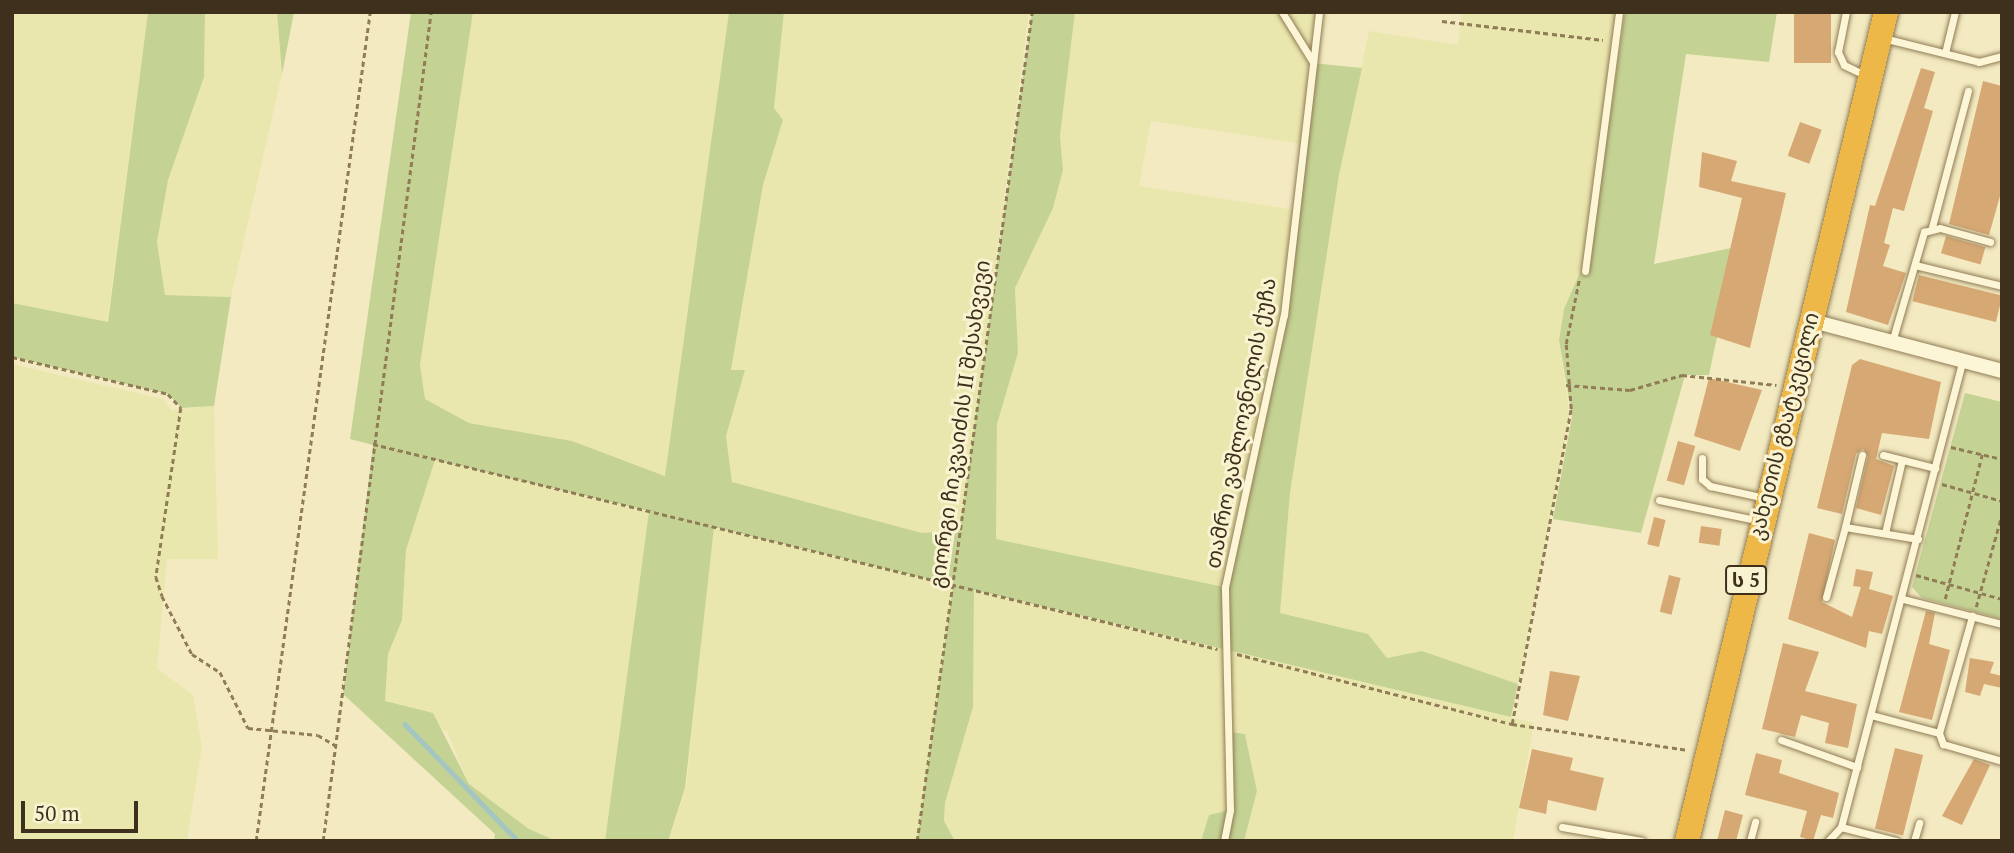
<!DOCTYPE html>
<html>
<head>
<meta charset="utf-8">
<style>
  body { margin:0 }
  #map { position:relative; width:2014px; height:853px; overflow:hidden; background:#f3eac1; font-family:"PT Serif","Noto Sans Georgian",serif }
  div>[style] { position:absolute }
  .farmland>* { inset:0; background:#eae7ae }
  .green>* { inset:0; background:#c4d394 }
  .stream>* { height:4.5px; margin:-2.25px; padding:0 2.25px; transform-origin:2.25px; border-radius:2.25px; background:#a4c5c0 }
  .building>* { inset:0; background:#d6a873; transform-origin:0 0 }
  .path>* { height:2.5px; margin-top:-1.25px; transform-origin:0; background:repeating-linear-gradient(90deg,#907c56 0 5px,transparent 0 8.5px) }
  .roads { filter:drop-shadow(0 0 2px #907c56) drop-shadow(0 0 2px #907c56) }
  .lane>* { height:7px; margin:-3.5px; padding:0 3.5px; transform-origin:3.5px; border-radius:3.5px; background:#fdf6d6 }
  .street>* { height:14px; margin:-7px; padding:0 7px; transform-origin:7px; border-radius:7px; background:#fdf6d6 }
  .highway>* { height:24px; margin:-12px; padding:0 12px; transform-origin:12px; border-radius:12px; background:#edb848 }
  span { translate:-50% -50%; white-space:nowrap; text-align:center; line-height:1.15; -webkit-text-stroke:6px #faf3d2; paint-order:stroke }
  .shield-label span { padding:2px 5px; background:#faf3d2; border:2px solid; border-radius:5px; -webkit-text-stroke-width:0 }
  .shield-label { font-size:19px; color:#3e301c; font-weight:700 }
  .street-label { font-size:21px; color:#3e301c }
  .frame { position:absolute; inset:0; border:14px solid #3e301c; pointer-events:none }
  .scale { position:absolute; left:21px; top:801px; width:117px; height:32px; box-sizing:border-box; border:4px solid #3e301c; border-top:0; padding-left:9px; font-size:21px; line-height:24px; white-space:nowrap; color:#3e301c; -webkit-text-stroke:5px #faf3d2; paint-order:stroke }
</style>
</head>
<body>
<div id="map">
  <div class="farmland">
    <i style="clip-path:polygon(12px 12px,148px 12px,107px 323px,12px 303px)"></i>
    <i style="clip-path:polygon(205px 12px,277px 12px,282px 74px,231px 297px,165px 295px,157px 242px,168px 180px,204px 77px)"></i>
    <i style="clip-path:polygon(473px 12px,729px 12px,666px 476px,572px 441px,469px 423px,425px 399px,420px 365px)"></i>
    <i style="clip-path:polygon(784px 12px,1029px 12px,960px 530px,921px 533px,732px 482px,726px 436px,745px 370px,731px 371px,763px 185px,783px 120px,774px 108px)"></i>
    <i style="clip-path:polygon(1075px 12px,1319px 12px,1304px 144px,1151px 121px,1139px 186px,1296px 210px,1284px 315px,1225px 587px,996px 539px,997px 424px,1018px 353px,1015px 288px,1053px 208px,1063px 170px,1060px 136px)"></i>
    <i style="clip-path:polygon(1462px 12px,1625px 12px,1592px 245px,1564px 309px,1559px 341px,1570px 415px,1518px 684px,1422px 651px,1387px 658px,1368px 634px,1280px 613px,1290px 493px,1339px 175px,1369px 31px,1458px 45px)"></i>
    <i style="clip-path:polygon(12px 364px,163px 399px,171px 410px,214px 406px,218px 559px,167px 559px,157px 668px,193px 695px,202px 746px,187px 841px,12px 841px)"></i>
    <i style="clip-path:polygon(435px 459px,649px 511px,605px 841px,556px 841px,529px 829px,469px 784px,447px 732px,385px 701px,388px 653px,402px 620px,406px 550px)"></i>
    <i style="clip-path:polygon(713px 527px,953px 585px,917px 841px,668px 841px,686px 788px)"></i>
    <i style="clip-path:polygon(974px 590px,1534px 723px,1513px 841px,1244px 841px,1257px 791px,1245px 734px,1230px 810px,1210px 815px,1201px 841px,955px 841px,944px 821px,945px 803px,973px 707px)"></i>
  </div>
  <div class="green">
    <i style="clip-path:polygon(148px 12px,205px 12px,204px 77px,168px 180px,157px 242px,165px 295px,231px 297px,214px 406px,181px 408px,168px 394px,12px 357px,12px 303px,108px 322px)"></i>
    <i style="clip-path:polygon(277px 12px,294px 12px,282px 74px)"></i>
    <i style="clip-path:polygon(411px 12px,473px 12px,420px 365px,425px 399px,469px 423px,572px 441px,665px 476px,729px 12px,784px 12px,774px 108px,783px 120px,763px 185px,731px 370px,745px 370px,726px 436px,732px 482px,922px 533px,960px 530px,1032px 12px,1075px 12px,1060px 136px,1063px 170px,1053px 208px,1015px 288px,1018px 353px,997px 424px,996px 539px,1224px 587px,1284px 315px,1313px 63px,1362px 68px,1339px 175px,1290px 493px,1280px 613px,1368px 634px,1387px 658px,1422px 651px,1518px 684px,1511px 717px,974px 590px,973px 707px,945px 803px,944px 821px,955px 841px,917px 841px,953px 585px,714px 527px,685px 788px,668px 841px,605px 841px,649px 511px,435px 460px,406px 550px,402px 620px,388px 654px,385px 701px,433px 713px,469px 784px,529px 829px,556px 841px,494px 841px,495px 834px,343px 694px,373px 445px,350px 439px)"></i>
    <i style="clip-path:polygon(1625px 12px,1777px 12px,1769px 62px,1686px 54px,1654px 264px,1736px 247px,1709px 375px,1685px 375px,1641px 533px,1553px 519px,1572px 417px,1559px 340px,1564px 309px,1592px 245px)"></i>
    <i style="clip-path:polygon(1965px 393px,2002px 402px,2002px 619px,1922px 598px,1912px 587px)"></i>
    <i style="clip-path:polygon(1230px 732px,1245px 734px,1257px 791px,1244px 841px,1201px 841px,1209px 815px,1230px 810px)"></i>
  </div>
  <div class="stream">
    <i style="left:405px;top:724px;width:163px;rotate:46deg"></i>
  </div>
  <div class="building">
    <i style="left:1794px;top:12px;width:37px;height:51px"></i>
    <i style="clip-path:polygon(1921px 68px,1935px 72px,1924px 108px,1933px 111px,1904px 211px,1893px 208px,1884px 243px,1890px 245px,1883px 266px,1906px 273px,1888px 325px,1846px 312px,1870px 205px,1875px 206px)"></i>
    <i style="clip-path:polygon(1983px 81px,2002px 86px,2002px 189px,1989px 235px,1949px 224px)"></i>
    <i style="left:1800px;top:122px;width:23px;height:36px;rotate:20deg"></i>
    <i style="clip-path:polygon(1702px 152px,1737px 161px,1731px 181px,1786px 193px,1750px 348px,1710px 335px,1742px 198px,1699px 187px)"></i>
    <i style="left:1946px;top:236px;width:41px;height:18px;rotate:16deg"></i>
    <i style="left:1919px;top:275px;width:86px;height:27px;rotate:14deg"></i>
    <i style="clip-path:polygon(1860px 359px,1941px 382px,1929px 439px,1882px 433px,1876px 459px,1894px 466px,1881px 515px,1856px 508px,1868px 456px,1863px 449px,1856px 454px,1842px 514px,1817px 508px,1852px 365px)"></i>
    <i style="clip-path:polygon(1709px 378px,1762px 390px,1740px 451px,1694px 436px)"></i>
    <i style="left:1678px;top:441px;width:18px;height:41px;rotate:16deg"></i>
    <i style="left:1654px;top:517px;width:12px;height:28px;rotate:14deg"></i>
    <i style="left:1701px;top:526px;width:21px;height:17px;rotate:8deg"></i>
    <i style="clip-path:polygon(1809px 533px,1835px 540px,1822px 602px,1852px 617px,1861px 587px,1853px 586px,1856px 569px,1873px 572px,1869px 589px,1893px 596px,1882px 634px,1869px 631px,1866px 648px,1788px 619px)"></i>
    <i style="left:1669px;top:575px;width:12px;height:38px;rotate:14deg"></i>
    <i style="clip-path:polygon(1926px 611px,1935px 613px,1929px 644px,1950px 650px,1932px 720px,1899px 712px)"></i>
    <i style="clip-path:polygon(1783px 643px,1819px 652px,1805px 691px,1857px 704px,1848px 748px,1825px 743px,1829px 723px,1801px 715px,1795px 737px,1762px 729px)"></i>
    <i style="clip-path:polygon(1970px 658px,1994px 662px,1990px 673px,2002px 676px,2002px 688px,1984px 684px,1980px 696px,1965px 692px)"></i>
    <i style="clip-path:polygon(1550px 671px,1580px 676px,1568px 721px,1543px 715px)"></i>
    <i style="left:1895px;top:748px;width:29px;height:83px;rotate:14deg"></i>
    <i style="clip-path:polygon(1532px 749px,1573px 758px,1570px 770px,1604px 778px,1596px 811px,1548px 800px,1546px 814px,1519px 808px)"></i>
    <i style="clip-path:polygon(1756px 753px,1782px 760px,1779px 773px,1839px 793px,1833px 818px,1821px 815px,1813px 841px,1800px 837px,1807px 811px,1745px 795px)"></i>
    <i style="clip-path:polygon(1974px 759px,1990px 765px,1962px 825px,1942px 816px)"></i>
    <i style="clip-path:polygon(1725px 810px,1743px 815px,1736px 841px,1717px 841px)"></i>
  </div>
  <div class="path">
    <i style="left:1442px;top:21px;width:162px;rotate:6.7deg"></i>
    <i style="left:12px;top:357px;width:160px;rotate:13.3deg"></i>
    <i style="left:168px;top:394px;width:19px;rotate:47deg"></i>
    <i style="left:181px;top:408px;width:171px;rotate:98.4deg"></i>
    <i style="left:156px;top:577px;width:20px;rotate:72deg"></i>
    <i style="left:162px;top:596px;width:65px;rotate:62.7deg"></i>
    <i style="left:192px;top:654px;width:33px;rotate:33deg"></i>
    <i style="left:220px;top:672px;width:63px;rotate:63.4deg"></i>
    <i style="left:248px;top:728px;width:70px;rotate:5.7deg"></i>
    <i style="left:318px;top:735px;width:21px;rotate:31deg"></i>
    <i style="left:1566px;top:385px;width:64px;rotate:4.5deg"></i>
    <i style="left:1630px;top:390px;width:54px;rotate:-16.1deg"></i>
    <i style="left:1682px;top:375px;width:95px;rotate:6.1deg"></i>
    <i style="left:373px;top:444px;width:869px;rotate:13.65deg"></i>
    <i style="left:1951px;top:447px;width:52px;rotate:13.2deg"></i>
    <i style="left:1942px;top:484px;width:62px;rotate:15.8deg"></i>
    <i style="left:1916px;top:575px;width:89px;rotate:15.6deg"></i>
    <i style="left:1945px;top:599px;width:149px;rotate:-75.6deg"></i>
    <i style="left:1976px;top:607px;width:97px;rotate:-74.4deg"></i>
    <i style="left:1237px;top:654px;width:284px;rotate:14.3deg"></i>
    <i style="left:1512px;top:724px;width:178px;rotate:8.4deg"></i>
    <i style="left:1512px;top:724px;width:320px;rotate:-79.4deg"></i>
    <i style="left:1571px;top:409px;width:65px;rotate:-94.4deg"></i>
    <i style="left:1566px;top:344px;width:65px;rotate:-78.5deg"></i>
    <i style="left:256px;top:841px;width:837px;rotate:-82.17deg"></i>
    <i style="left:323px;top:841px;width:836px;rotate:-82.58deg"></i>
    <i style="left:917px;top:841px;width:837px;rotate:-82.1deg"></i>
  </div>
  <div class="roads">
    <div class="lane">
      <i style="left:1282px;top:12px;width:59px;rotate:58.2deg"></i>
      <i style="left:1846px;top:12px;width:41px;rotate:101.3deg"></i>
      <i style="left:1838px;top:52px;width:14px;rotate:65deg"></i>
      <i style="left:1844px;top:65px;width:25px;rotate:26deg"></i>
      <i style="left:1883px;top:38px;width:99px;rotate:14deg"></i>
      <i style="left:1979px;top:62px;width:24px;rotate:-15deg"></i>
      <i style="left:1945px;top:53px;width:42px;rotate:-76.3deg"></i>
      <i style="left:1932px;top:227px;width:141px;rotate:-75.2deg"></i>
      <i style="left:1915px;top:265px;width:89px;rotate:13.6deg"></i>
      <i style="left:1585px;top:271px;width:261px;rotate:-82.5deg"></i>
      <i style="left:1892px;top:342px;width:115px;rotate:-73.8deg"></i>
      <i style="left:1924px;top:232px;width:16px;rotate:-14deg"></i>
      <i style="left:1940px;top:228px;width:52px;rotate:15.6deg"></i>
      <i style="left:1862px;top:455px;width:74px;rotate:103.3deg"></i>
      <i style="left:1845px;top:527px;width:74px;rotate:9.3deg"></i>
      <i style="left:1883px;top:455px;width:54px;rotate:14deg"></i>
      <i style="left:1702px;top:458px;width:21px;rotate:90deg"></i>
      <i style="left:1702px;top:479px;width:11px;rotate:41deg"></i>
      <i style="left:1710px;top:486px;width:56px;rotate:12.3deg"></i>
      <i style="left:1659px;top:500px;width:103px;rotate:11.7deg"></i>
      <i style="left:1885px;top:533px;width:75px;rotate:-76.9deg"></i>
      <i style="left:1826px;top:597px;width:73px;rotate:-74.8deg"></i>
      <i style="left:1903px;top:599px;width:102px;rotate:14.2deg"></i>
      <i style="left:1871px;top:715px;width:70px;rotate:14.8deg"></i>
      <i style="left:1939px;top:733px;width:122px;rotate:-74.2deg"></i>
      <i style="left:1939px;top:733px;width:12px;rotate:70deg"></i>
      <i style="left:1943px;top:744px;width:61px;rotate:16.1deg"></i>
      <i style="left:1781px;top:740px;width:81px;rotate:19.6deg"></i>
      <i style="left:1562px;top:827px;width:81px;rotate:9.9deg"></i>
      <i style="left:1841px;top:827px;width:57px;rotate:14.3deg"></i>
      <i style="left:1224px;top:841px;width:32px;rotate:-79deg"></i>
      <i style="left:1230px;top:810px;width:223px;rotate:-91.3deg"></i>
      <i style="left:1225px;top:587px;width:278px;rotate:-77.8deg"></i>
      <i style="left:1284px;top:315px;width:305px;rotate:-83.4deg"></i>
      <i style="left:1750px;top:841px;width:20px;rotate:-75deg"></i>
      <i style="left:1828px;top:841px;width:19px;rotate:-47deg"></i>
      <i style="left:1841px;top:827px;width:481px;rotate:-75.4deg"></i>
      <i style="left:1914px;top:841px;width:19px;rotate:-74deg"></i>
    </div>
    <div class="street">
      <i style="left:1809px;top:320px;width:200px;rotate:14.8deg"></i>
    </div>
    <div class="highway">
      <i style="left:1687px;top:841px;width:853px;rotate:-76.5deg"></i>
    </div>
  </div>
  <div class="shield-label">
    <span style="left:1746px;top:580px">ს 5</span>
  </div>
  <div class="street-label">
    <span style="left:1240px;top:423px;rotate:-79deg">თამრო ვაშლოვნელის ქუჩა</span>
    <span style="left:959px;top:424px;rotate:-82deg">გიორგი ჩიკვაიძის II შესახვევი</span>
    <span style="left:1783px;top:426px;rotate:-76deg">კახეთის გზატკეცილი</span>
  </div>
  <div class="frame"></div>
  <div class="scale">50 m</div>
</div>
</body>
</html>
